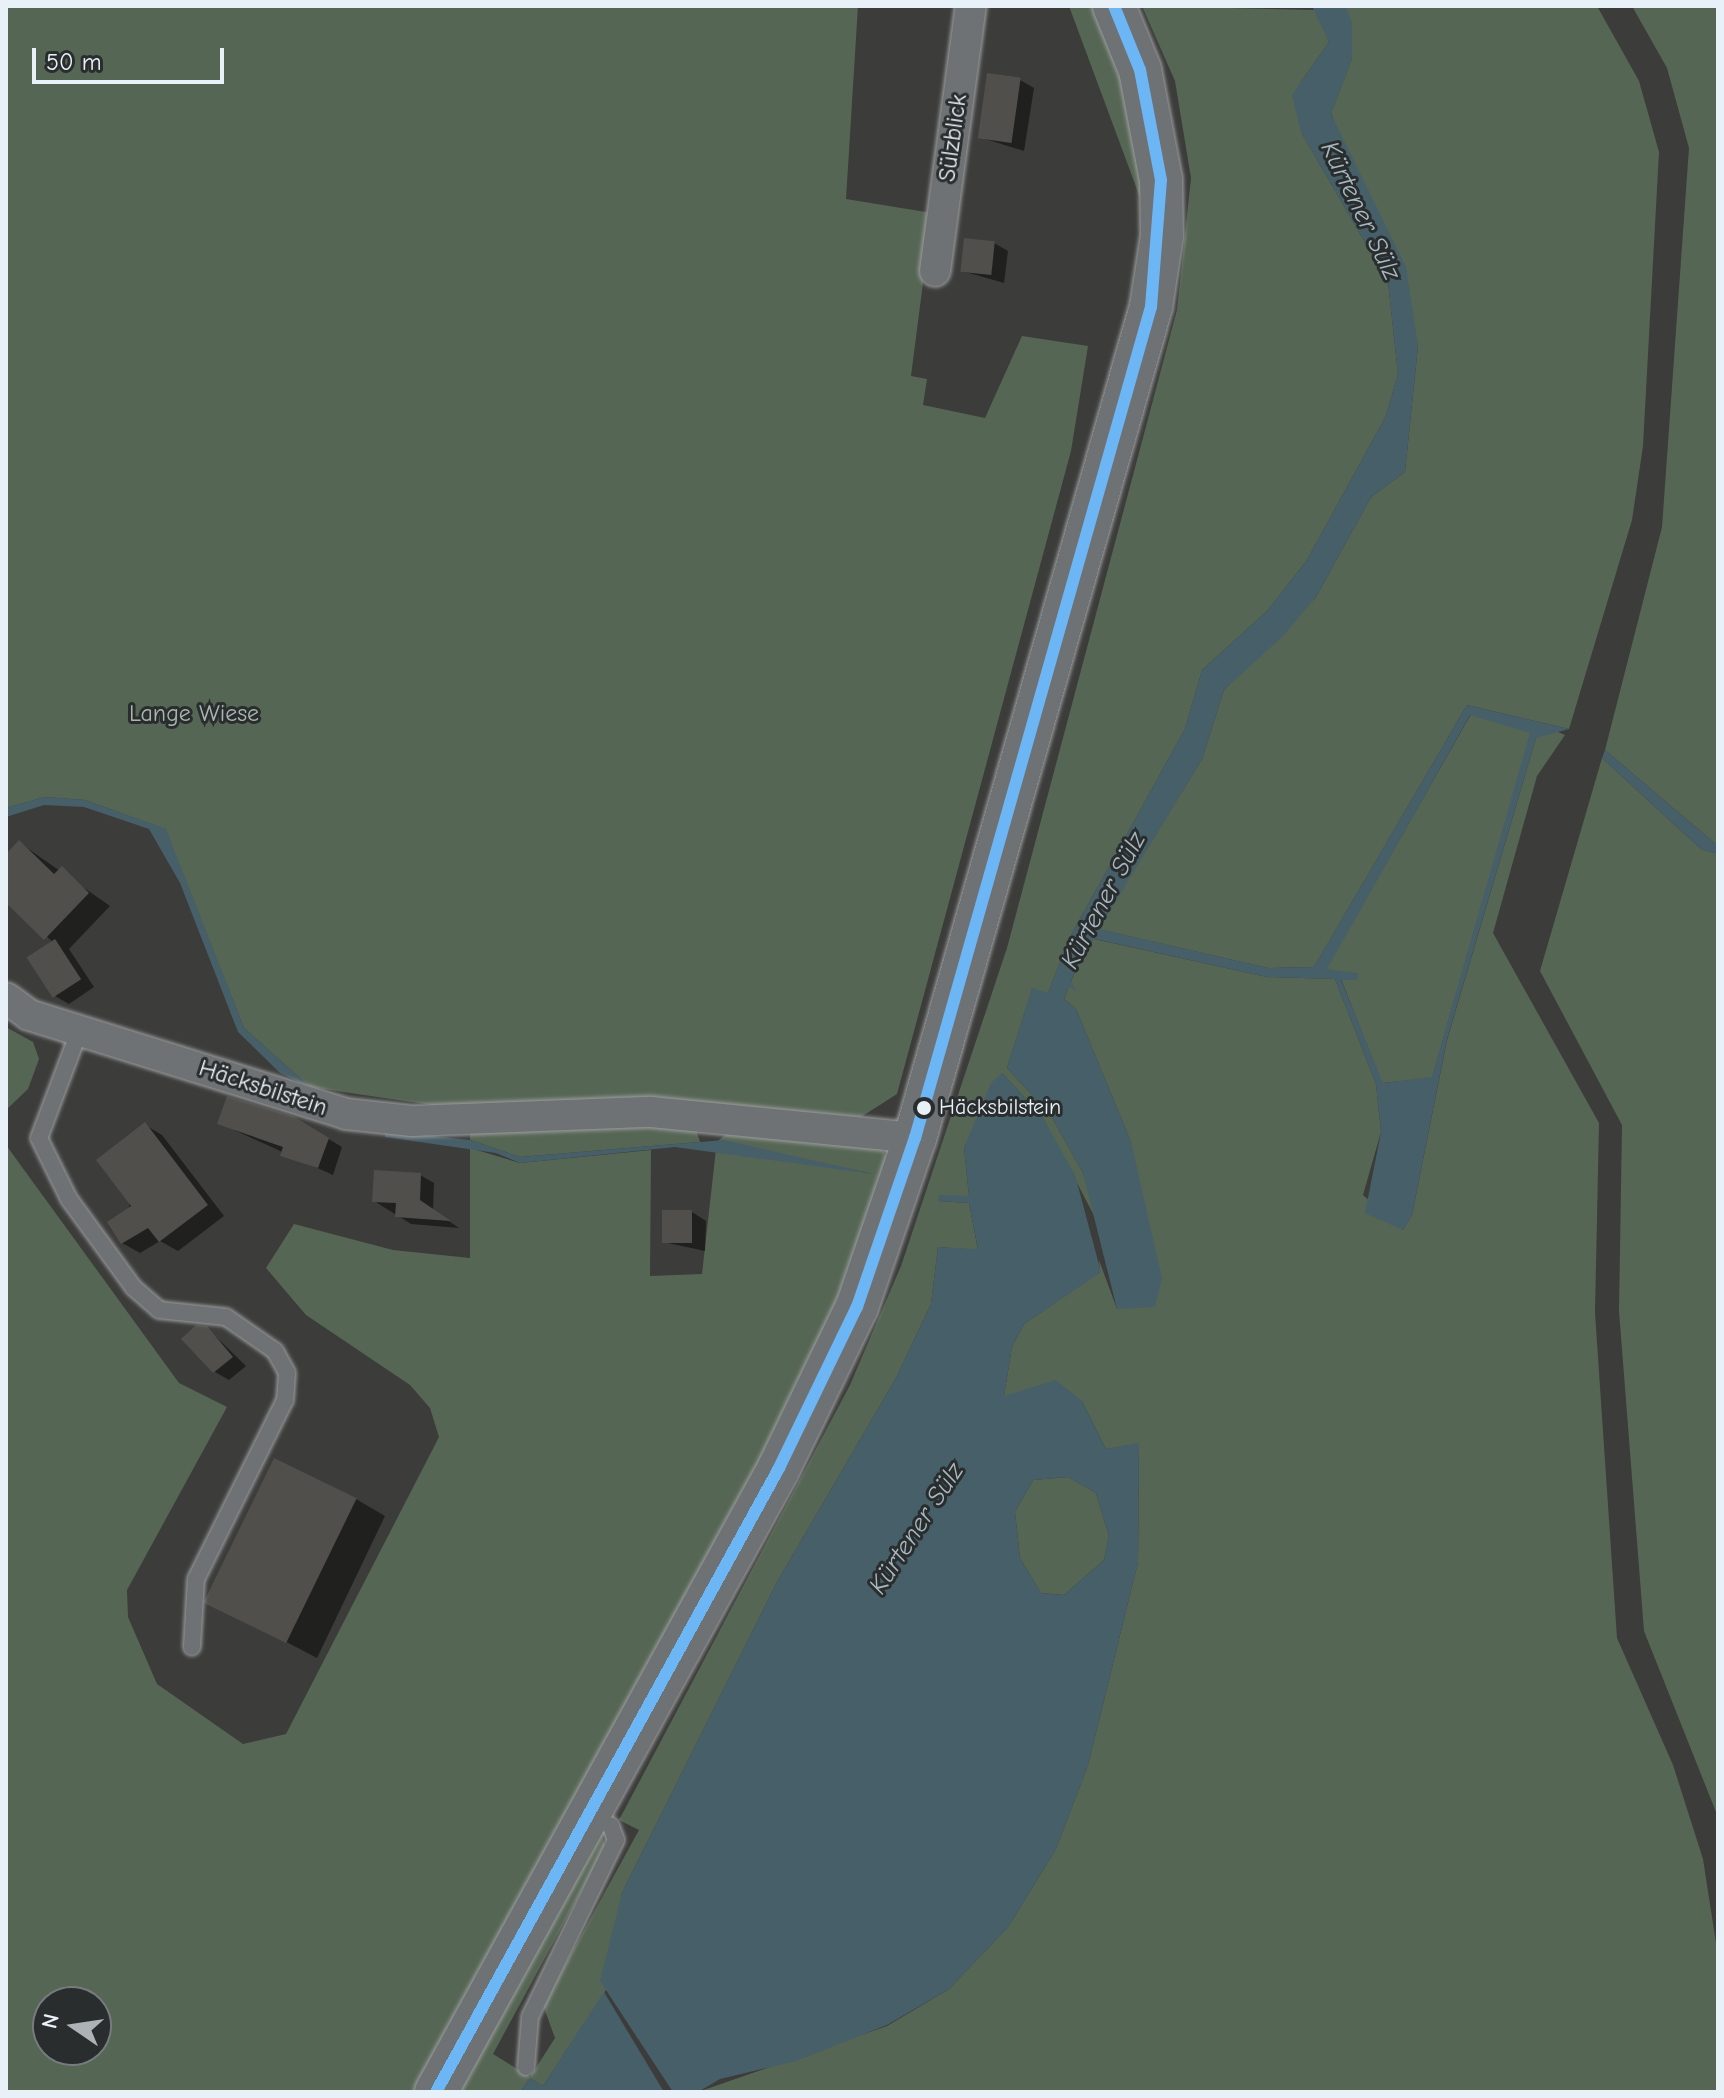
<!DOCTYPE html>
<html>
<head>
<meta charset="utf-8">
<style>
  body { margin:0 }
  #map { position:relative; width:1724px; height:2098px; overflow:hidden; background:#3c3c3a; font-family:"Comic Neue",sans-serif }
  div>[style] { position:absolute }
  .green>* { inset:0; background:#566654 }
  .water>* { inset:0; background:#475f68 }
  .shadow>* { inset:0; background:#0007 }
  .building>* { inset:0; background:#514f4c; transform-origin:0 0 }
  .roads { filter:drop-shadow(0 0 2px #9d9fa0) drop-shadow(0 0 2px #9d9fa0) }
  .service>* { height:16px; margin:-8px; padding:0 8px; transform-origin:8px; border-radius:8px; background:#6f7275 }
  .minor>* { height:30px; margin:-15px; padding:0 15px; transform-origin:15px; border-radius:15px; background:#6f7275 }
  .secondary>* { height:42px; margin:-21px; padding:0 21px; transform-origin:21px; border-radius:21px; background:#6f7275 }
  .bus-1>* { height:12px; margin:-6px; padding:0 6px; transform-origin:6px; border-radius:6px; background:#6db6f5 }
  .dots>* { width:22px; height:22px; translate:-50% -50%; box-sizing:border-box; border:4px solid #2a2d2e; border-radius:50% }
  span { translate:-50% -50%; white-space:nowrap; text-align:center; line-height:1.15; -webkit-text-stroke:6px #2a2d2e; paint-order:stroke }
  .bus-label { font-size:22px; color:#e8f1f8 }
  .left { translate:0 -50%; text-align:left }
  .street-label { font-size:24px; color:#e8f1f8 }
  .park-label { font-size:24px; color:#a8b6b0 }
  .water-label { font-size:26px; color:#a8b8c0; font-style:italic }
  .frame { position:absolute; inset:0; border:8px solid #e8f1f8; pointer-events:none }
  .north { position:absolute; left:32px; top:1986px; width:80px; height:80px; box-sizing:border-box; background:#2a2d2e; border:2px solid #767b7f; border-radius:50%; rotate:283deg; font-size:22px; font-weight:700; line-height:32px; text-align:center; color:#e8f1f8 }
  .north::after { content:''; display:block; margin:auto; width:28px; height:36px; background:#acb2b6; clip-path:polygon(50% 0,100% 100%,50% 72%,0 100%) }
  .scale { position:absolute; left:32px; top:48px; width:192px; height:36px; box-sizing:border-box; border:4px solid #e8f1f8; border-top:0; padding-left:10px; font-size:24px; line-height:28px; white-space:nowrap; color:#e8f1f8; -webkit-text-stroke:6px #2a2d2e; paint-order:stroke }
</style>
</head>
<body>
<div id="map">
  <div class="green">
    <i style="clip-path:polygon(6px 6px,858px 6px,846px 199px,932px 213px,911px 376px,927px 379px,923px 405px,985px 418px,1022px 336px,1088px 346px,1071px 451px,897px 1094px,861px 1117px,655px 1099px,432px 1105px,310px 1087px,244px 1028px,165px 829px,85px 800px,45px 797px,6px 808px)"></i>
    <i style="clip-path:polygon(1069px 6px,1095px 6px,1130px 84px,1145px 211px)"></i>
    <i style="clip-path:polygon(1142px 6px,1316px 10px,1329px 42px,1301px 82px,1301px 132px,1388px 282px,1398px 374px,1386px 416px,1307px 560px,1267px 611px,1202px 670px,1185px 729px,1069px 939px,1048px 993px,1032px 989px,1007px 1068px,1050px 1114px,1083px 1173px,1099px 1225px,1043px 1118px,1002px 1073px,964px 1148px,969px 1196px,938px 1201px,969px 1203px,978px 1250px,938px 1247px,931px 1304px,896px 1378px,777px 1582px,622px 1893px,608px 1987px,543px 2086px,530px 2078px,520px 2092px,447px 2092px,601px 1832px,605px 1847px,493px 2054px,530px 2077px,555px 2038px,543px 2005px,639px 1830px,619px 1820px,850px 1385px,901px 1266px,1007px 948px,1177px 310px,1191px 178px,1175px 81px)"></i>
    <i style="clip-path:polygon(1345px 6px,1597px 6px,1639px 81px,1659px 152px,1643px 446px,1632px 520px,1569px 729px,1467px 705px,1314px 967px,1268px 968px,1098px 929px,1202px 759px,1224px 690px,1316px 597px,1371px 497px,1405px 472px,1418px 346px,1331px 113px,1352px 58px)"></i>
    <i style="clip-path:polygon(1632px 6px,1718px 6px,1718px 846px,1605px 750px,1662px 527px,1689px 148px,1667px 68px)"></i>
    <i style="clip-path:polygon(1471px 714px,1531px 732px,1432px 1078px,1382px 1083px,1341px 979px,1326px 969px)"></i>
    <i style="clip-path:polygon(1551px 729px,1565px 735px,1537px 776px,1493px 933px,1599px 1123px,1595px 1313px,1617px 1638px,1673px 1765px,1703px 1859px,1718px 1956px,1718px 2092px,698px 2092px,887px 2026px,949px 1989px,1008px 1927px,1056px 1849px,1088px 1765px,1138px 1562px,1139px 1444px,1106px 1449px,1082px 1401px,1004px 1396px,1012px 1347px,1024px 1324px,1100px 1272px,1099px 1260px,1117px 1309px,1131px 1142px,1076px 1009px,1064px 999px,1086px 944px,1094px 939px,1267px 977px,1335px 979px,1376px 1084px,1381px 1132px,1363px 1195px,1403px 1230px,1412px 1215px,1447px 1040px,1536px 738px)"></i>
    <i style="clip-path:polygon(1602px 758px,1701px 849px,1718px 854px,1718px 1817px,1644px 1631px,1619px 1311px,1622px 1125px,1540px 971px)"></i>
    <i style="clip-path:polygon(6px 1027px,33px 1042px,39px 1059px,28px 1089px,6px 1110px)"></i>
    <i style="clip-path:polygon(652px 1127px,696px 1130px,700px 1142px,520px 1157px,470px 1140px,470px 1130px)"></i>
    <i style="clip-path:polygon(evenodd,727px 1133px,881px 1147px,891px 1165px,809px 1377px,416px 2092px,6px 2092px,6px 1145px,179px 1383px,227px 1407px,127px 1590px,128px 1617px,157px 1684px,243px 1744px,286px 1734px,439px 1437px,430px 1408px,410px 1385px,306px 1315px,266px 1268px,294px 1224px,393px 1250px,470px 1258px,470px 1148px,520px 1163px,651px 1150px,650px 1276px,702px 1274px,716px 1149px,873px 1174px,718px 1141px,727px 1133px,48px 2002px,96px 2002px,96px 2050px,48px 2050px,48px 2002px)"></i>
    <i style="clip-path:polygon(1068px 1477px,1096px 1493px,1109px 1536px,1104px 1560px,1064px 1595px,1041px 1593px,1020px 1558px,1015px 1512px,1033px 1480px)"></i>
  </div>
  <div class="water">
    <i style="clip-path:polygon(evenodd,1312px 6px,1345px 6px,1352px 22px,1352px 58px,1331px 114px,1406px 267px,1418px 346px,1405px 472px,1371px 497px,1316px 597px,1283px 636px,1224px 690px,1202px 759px,1099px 929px,1268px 968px,1314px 967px,1467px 705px,1569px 729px,1536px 738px,1447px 1039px,1412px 1215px,1403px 1230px,1365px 1213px,1381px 1132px,1376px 1084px,1335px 979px,1267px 977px,1095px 939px,1086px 944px,1071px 981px,1076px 991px,1069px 987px,1064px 999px,1076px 1009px,1131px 1142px,1162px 1278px,1155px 1307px,1117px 1309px,1083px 1173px,1050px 1114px,1007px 1068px,1032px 988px,1048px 993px,1069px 939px,1185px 729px,1202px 670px,1267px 611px,1307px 560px,1386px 416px,1398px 374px,1388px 282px,1301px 132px,1292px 95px,1329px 42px,1312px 6px,1470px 715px,1530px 733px,1432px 1077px,1383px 1083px,1341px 980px,1357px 980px,1358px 973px,1327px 969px,1470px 715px)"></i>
    <i style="clip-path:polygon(1605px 750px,1718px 846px,1718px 854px,1701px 849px,1602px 758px)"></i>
    <i style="clip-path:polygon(45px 797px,85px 800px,166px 829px,244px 1028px,310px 1087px,280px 1073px,238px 1032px,180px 883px,149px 829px,84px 807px,44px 805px,6px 817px,6px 808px)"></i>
    <i style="clip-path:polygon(evenodd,1002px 1073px,1043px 1118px,1075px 1175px,1101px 1272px,1024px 1324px,1012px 1347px,1004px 1396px,1056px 1380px,1082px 1401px,1106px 1449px,1139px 1443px,1138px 1562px,1088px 1765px,1056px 1849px,1008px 1927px,949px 1989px,887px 2025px,796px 2061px,720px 2079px,698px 2092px,673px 2092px,600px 1981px,622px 1893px,777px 1582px,896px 1378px,931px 1304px,938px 1247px,978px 1249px,969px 1203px,938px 1201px,939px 1195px,969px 1196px,964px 1148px,991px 1083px,1002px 1073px,1068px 1477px,1096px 1493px,1109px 1536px,1104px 1560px,1064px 1595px,1041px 1593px,1020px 1558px,1015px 1512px,1033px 1480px,1068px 1477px)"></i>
    <i style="clip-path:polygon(385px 1131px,470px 1140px,520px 1157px,724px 1140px,873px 1174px,675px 1147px,520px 1163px,496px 1153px,385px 1137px)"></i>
    <i style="clip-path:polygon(604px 1992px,664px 2092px,520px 2092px,530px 2078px,543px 2086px)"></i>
  </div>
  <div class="shadow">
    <i style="clip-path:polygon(1020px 80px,1034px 88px,1024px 151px,982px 138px)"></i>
    <i style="clip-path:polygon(994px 243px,1008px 251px,1004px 283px,962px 271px)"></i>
    <i style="clip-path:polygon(20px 843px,110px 906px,69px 949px,94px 987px,69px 1004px,55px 996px,54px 943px,6px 900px,6px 857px)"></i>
    <i style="clip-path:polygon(293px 1118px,342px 1147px,333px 1175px,219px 1123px)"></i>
    <i style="clip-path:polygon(145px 1125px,162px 1135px,224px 1216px,178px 1251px,160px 1241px,140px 1253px,122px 1243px)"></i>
    <i style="clip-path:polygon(420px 1175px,434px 1183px,433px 1210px,459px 1228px,411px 1224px,374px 1201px)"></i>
    <i style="clip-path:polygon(692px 1212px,706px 1221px,705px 1251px,663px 1242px)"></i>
    <i style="clip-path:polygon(207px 1328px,246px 1366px,229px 1380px,215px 1372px)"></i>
    <i style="clip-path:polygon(356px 1499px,385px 1516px,317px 1658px,237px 1616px)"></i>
  </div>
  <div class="building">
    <i style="left:987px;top:73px;width:34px;height:66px;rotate:8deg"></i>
    <i style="left:964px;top:238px;width:31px;height:34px;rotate:6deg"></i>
    <i style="clip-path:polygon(19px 840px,54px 874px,62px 866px,89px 893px,44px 940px,6px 903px,6px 854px)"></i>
    <i style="left:55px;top:939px;width:48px;height:34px;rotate:57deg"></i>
    <i style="clip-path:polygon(227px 1096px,293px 1116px,329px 1138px,318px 1168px,280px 1156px,283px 1147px,217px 1124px)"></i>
    <i style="clip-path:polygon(145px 1122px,208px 1205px,159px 1242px,148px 1228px,121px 1244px,107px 1222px,131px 1206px,96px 1160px)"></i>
    <i style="clip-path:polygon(374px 1170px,421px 1173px,420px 1200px,451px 1221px,395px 1217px,396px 1203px,372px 1202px)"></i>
    <i style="left:662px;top:1210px;width:30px;height:33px"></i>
    <i style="clip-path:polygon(196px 1325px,207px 1326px,233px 1357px,213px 1373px,181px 1339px)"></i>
    <i style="left:274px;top:1458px;width:92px;height:161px;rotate:26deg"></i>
  </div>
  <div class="roads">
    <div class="service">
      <i style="left:80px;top:1029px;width:116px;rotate:110.6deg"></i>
      <i style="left:39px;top:1138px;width:68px;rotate:63.8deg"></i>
      <i style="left:69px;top:1199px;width:110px;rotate:53.9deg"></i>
      <i style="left:134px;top:1288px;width:33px;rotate:41deg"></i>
      <i style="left:159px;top:1310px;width:67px;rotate:6deg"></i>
      <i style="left:226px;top:1317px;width:60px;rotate:34.8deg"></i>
      <i style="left:275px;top:1351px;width:25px;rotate:61deg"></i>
      <i style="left:287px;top:1373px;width:27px;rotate:94deg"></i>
      <i style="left:285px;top:1400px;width:200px;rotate:116.4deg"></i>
      <i style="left:196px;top:1579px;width:68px;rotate:93.4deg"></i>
      <i style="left:526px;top:2067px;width:50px;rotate:-85.4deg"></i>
      <i style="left:530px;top:2017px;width:197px;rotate:-64.1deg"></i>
      <i style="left:616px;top:1840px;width:15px;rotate:-110deg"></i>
      <i style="left:611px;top:1826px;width:24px;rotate:-152deg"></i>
    </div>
    <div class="minor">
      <i style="left:935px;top:271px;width:267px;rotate:-82.3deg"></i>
      <i style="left:6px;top:998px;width:29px;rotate:36deg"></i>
      <i style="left:29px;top:1015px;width:332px;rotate:17.3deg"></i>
      <i style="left:346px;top:1114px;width:66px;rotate:6.1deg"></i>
      <i style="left:412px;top:1121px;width:239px;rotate:-2.2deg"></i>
      <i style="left:651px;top:1112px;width:265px;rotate:5.6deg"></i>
    </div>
    <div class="secondary">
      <i style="left:436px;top:2092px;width:712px;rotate:-61.2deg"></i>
      <i style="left:779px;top:1468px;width:179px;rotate:-64.2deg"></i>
      <i style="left:857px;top:1307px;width:179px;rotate:-71.1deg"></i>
      <i style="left:915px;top:1138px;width:864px;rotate:-74.15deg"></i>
      <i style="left:1151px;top:307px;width:72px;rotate:-81.2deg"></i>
      <i style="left:1162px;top:236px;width:56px;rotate:-91deg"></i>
      <i style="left:1161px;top:180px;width:112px;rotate:-100.8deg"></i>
      <i style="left:1140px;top:70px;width:69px;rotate:-112.1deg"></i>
    </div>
  </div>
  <div class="bus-1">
    <i style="left:436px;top:2092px;width:712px;rotate:-61.2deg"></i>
    <i style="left:779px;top:1468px;width:179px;rotate:-64.2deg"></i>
    <i style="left:857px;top:1307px;width:179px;rotate:-71.1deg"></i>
    <i style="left:915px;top:1138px;width:864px;rotate:-74.15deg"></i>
    <i style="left:1151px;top:307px;width:127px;rotate:-85.5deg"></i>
    <i style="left:1161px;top:180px;width:112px;rotate:-100.8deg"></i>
    <i style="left:1140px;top:70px;width:69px;rotate:-112.1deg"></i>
  </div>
  <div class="dots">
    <i style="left:924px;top:1108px;background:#e8f1f8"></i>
  </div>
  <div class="bus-label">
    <span class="left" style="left:939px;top:1108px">Häcksbilstein</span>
  </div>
  <div class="street-label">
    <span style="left:953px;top:138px;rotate:-82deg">Sülzblick</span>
    <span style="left:263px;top:1088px;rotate:18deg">Häcksbilstein</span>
  </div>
  <div class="park-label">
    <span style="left:194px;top:714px">Lange Wiese</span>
  </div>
  <div class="water-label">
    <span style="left:1360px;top:211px;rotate:64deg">Kürtener Sülz</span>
    <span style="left:1104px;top:901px;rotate:-62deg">Kürtener Sülz</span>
    <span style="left:917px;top:1529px;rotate:-57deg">Kürtener Sülz</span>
  </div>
  <div class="frame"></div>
  <div class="north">N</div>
  <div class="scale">50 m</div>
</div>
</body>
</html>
